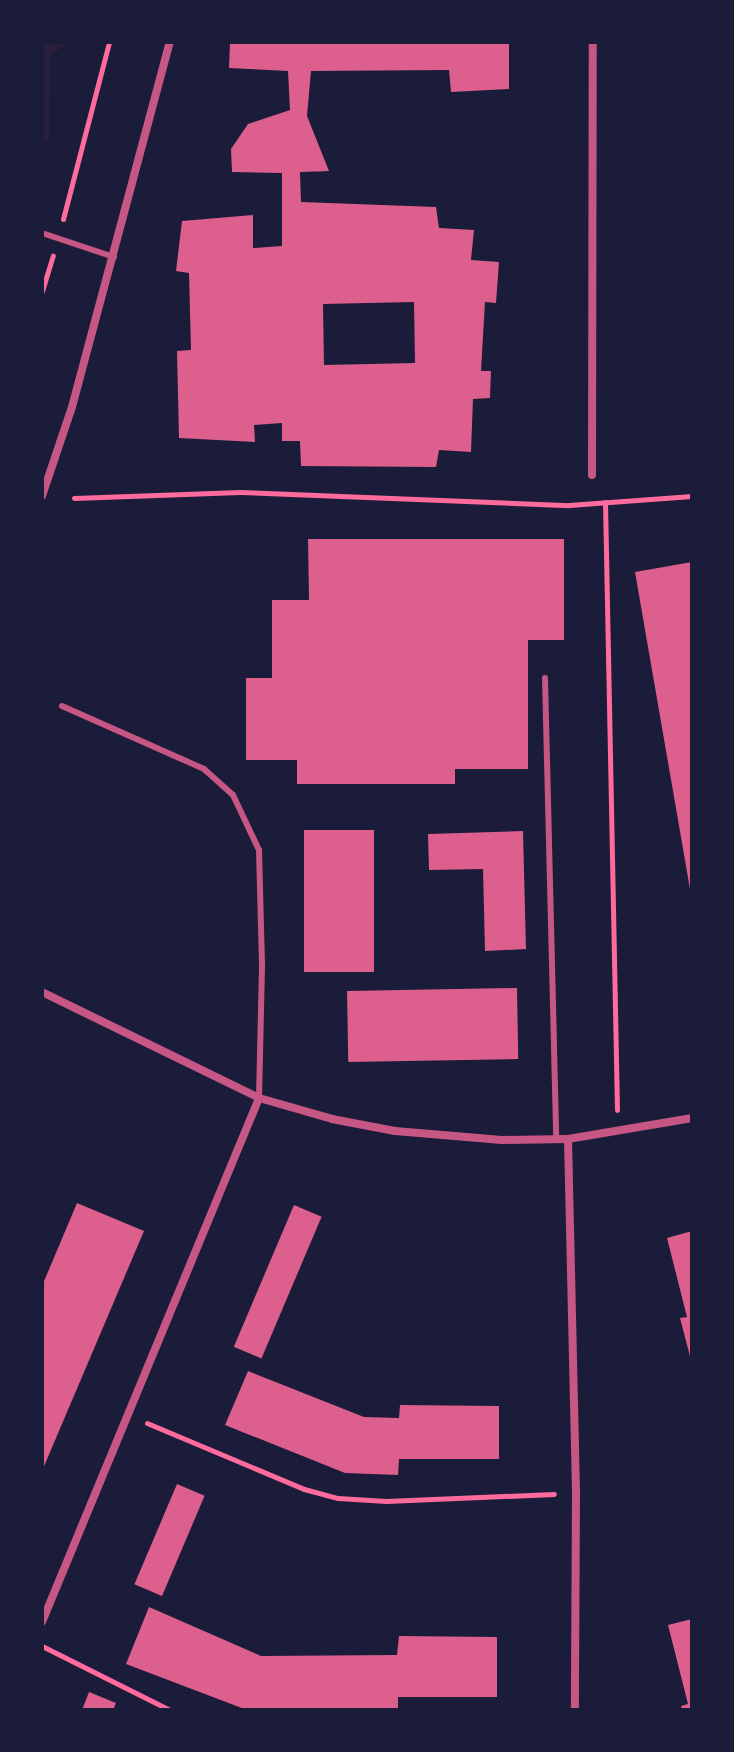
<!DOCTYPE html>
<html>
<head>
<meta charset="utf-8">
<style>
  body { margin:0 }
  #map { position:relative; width:734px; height:1752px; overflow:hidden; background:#1b1b3a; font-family:"Source Serif 4",serif }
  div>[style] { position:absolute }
  .green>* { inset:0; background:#2a1e3b }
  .building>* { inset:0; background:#dd5f8e; transform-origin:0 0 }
  .path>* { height:5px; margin:-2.5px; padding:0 2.5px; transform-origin:2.5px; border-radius:2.5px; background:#ff6b9d }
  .service>* { height:6px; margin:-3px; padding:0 3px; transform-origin:3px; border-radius:3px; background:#c65784 }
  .minor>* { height:8px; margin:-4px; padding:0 4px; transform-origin:4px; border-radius:4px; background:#c65784 }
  span { translate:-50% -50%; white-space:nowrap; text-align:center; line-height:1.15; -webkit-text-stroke:8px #1b1b3a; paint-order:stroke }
  .frame { position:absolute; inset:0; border:44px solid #1b1b3a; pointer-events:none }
</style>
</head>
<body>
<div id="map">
  <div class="green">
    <i style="clip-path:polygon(42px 42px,69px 42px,50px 56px,49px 138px,42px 147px)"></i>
  </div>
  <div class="building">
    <i style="clip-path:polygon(evenodd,230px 42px,509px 42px,509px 89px,451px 92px,449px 70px,311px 71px,307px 116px,329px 171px,300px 172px,301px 202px,436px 207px,439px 228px,474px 230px,471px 260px,499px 262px,496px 303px,485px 302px,481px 371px,491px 371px,490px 398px,473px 399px,471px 452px,439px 450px,436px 467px,301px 466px,300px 441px,282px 441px,282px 423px,254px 425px,255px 442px,179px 438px,177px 351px,191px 350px,189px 273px,176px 271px,182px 221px,253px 215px,253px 248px,282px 246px,282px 173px,232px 172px,231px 149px,248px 124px,290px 110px,288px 71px,229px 68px,230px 42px,414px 302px,415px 363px,324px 365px,323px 304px,414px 302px)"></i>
    <i style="clip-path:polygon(308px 539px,564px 539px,564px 640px,528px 640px,528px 769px,455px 769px,455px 784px,297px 784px,297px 760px,246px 760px,246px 678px,272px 678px,272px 600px,309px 600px)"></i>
    <i style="clip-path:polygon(692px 562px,692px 889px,690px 889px,635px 572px)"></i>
    <i style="left:304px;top:830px;width:70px;height:142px"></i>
    <i style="clip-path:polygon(523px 831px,526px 949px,485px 951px,483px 869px,429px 870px,428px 834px)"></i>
    <i style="left:517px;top:988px;width:71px;height:170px;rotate:89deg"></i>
    <i style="clip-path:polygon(77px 1203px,144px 1231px,42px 1471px,42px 1286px)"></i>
    <i style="left:294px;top:1205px;width:30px;height:154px;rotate:23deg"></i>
    <i style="clip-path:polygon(692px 1231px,692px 1359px,691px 1360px,680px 1318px,687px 1317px,667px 1238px)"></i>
    <i style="clip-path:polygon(248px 1371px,364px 1417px,399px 1418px,400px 1405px,499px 1406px,499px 1459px,399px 1459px,398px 1475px,345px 1473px,225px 1425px)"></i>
    <i style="left:177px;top:1484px;width:30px;height:109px;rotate:23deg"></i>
    <i style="clip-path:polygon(149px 1607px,261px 1656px,397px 1655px,399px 1636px,497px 1637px,497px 1697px,398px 1697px,398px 1710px,247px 1710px,126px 1664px)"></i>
    <i style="clip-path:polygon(692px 1619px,692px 1710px,682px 1710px,681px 1706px,688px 1704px,668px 1625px)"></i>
    <i style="clip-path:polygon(89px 1692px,116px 1703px,113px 1710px,82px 1710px)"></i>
  </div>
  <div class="path">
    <i style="left:63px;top:219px;width:183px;rotate:-75.4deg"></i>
    <i style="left:42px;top:291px;width:37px;rotate:-73deg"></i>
    <i style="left:74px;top:498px;width:166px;rotate:-2.1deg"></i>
    <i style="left:240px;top:492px;width:329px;rotate:2.3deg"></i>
    <i style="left:569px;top:505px;width:123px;rotate:-4.2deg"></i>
    <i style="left:605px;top:502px;width:608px;rotate:88.87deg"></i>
    <i style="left:147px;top:1423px;width:170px;rotate:22.8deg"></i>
    <i style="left:304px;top:1489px;width:35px;rotate:15deg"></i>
    <i style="left:338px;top:1498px;width:48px;rotate:3.6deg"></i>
    <i style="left:386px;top:1501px;width:168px;rotate:-2.4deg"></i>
    <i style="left:42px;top:1646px;width:143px;rotate:26.6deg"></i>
  </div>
  <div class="service">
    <i style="left:42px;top:233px;width:76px;rotate:18.4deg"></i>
    <i style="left:545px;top:678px;width:462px;rotate:88.6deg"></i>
    <i style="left:62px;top:706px;width:155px;rotate:23.9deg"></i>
    <i style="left:204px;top:769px;width:39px;rotate:42deg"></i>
    <i style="left:233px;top:795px;width:61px;rotate:64.7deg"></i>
    <i style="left:259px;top:850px;width:116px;rotate:88.5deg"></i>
    <i style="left:262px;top:966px;width:132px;rotate:91.3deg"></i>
  </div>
  <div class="minor">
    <i style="left:592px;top:475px;width:433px;rotate:-89.9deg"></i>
    <i style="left:42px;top:496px;width:94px;rotate:-71.4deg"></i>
    <i style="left:72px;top:407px;width:378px;rotate:-75deg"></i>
    <i style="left:42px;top:992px;width:242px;rotate:26deg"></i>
    <i style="left:259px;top:1098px;width:76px;rotate:16deg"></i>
    <i style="left:332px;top:1119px;width:64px;rotate:10.8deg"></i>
    <i style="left:395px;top:1131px;width:107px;rotate:4.8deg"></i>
    <i style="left:502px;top:1140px;width:66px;rotate:-0.9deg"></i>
    <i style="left:568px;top:1139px;width:126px;rotate:-9.6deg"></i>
    <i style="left:568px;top:1139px;width:353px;rotate:88.7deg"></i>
    <i style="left:576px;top:1492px;width:218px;rotate:90.3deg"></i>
    <i style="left:42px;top:1622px;width:567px;rotate:-67.5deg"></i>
  </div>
  <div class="frame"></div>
</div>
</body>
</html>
